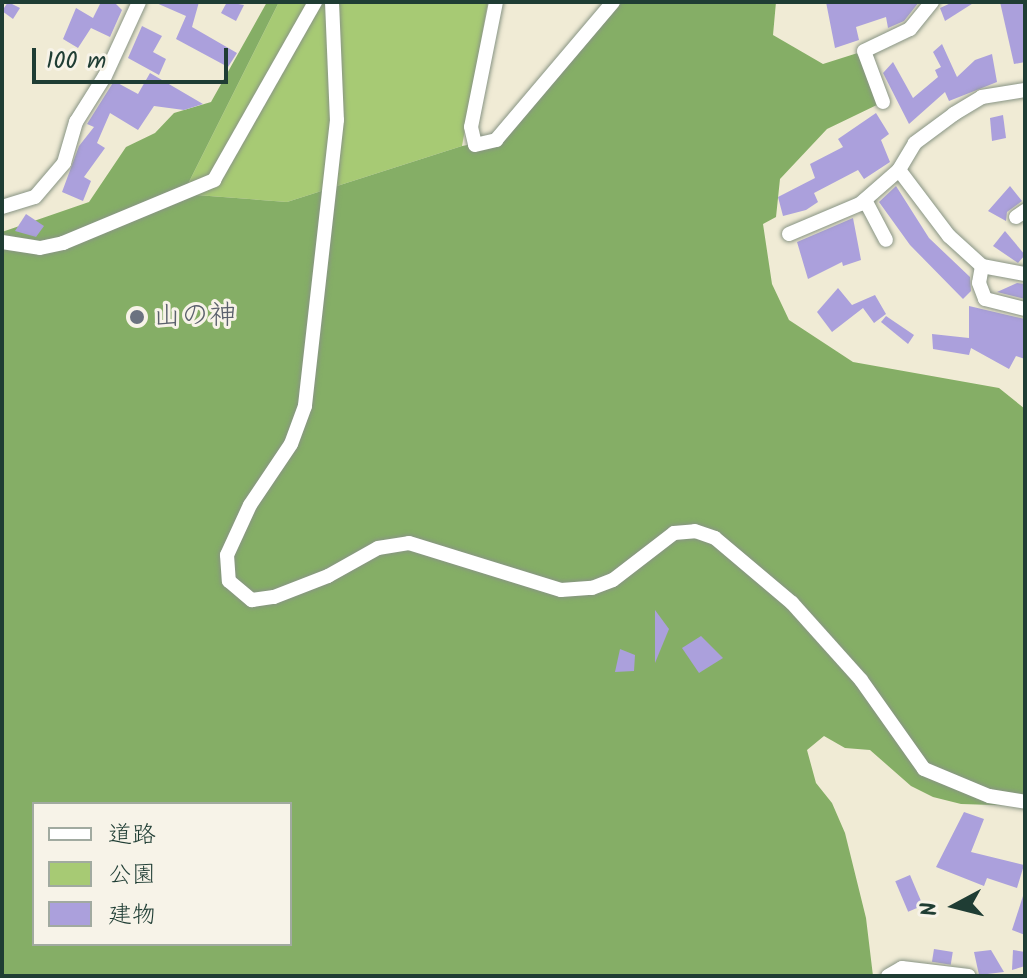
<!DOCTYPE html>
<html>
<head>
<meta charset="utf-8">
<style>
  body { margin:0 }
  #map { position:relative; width:1027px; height:978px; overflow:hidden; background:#f0ebd5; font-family:Kalam,"Klee One",sans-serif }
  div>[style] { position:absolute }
  .green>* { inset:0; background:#a7ca74 }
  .forest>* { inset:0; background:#85ae66 }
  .building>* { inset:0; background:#aba0dc; transform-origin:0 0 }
  .roads { filter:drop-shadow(0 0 2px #889484) drop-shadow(0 0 2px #889484) }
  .minor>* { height:14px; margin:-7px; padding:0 7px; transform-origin:7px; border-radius:7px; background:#fff }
  .dots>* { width:22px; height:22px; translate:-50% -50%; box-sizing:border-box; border:4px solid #f7f3e8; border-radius:50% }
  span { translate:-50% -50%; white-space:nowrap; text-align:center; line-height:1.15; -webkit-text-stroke:6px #f7f3e8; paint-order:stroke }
  .worship-label { font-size:28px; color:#5b616d }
  .left { translate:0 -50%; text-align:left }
  .frame { position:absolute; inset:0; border:4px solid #1f3d34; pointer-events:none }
  .legend { position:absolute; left:32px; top:802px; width:260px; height:144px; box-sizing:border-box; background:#f7f3e8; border:2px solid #a1aaa0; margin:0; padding:10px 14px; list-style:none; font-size:24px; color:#1f3d34 }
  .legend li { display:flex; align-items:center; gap:16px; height:40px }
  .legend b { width:40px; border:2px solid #a1aaa0 }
  .north { position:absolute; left:915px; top:866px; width:80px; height:80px; -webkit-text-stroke:6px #f7f3e8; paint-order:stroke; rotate:263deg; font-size:22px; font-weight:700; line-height:32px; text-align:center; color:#1f3d34 }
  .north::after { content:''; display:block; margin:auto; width:28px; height:36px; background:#1f3d34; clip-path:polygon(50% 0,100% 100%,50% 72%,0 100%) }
  .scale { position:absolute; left:32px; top:48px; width:196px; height:36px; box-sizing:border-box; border:4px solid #1f3d34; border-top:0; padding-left:10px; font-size:24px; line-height:28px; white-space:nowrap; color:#1f3d34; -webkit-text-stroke:6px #f7f3e8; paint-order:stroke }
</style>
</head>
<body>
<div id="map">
  <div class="green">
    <i style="clip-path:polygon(279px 2px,488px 2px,462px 146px,287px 202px,183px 194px)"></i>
  </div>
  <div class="forest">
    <i style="clip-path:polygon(evenodd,267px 2px,279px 2px,183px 194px,287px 202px,462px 146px,496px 140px,613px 2px,776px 2px,773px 35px,823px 64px,864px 51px,883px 102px,827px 129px,780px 179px,776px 217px,763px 224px,772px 284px,789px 320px,853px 362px,999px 388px,1025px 409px,1025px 806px,961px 804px,933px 797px,911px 786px,870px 750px,845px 748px,824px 736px,807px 750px,816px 783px,832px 803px,845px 833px,866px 918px,873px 976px,2px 976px,2px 232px,89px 202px,126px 147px,155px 133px,174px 113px,211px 102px,267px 2px,34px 804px,290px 804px,290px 944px,34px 944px,34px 804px)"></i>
  </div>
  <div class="building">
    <i style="clip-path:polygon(8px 2px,20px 8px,13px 19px,2px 11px)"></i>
    <i style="clip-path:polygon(101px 2px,114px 2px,122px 10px,110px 37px,91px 28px,78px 48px,63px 39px,76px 8px,93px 18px)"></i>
    <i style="clip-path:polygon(154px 2px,199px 2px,192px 27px,237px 53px,228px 67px,176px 39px,186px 16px)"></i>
    <i style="clip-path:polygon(227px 2px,244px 5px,236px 21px,221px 13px)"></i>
    <i style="clip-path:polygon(826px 2px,919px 2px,904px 21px,888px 28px,886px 17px,856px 27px,859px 40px,835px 48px)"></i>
    <i style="clip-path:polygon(953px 2px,975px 2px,945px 21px,940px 8px)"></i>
    <i style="clip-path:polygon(1000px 2px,1025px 2px,1025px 62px,1014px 64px)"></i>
    <i style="clip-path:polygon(142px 26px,162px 36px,153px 52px,166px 59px,159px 75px,128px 58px)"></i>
    <i style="clip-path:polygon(942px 44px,957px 77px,975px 60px,992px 54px,997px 82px,949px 101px,945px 92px,909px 124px,883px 73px,893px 62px,913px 98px,938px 77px,935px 70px,941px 67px,933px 52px)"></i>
    <i style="clip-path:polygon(150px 73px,203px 104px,184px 110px,154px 106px,138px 130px,110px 113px,97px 143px,105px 148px,84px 177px,91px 181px,83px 201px,62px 192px,79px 146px,94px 127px,87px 124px,114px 81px,138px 94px)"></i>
    <i style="clip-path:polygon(876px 113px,889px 134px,881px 140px,890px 162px,864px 179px,858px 170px,814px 193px,818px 202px,806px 210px,783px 216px,778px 197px,815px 178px,810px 164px,843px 147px,838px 139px)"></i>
    <i style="clip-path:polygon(1003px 115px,1006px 138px,992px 141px,990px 118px)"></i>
    <i style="clip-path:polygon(896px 186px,929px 238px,970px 277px,971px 291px,963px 299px,910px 245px,879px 202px)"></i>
    <i style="clip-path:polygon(1010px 186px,1022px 201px,1007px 212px,1006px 221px,988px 211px)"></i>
    <i style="clip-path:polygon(26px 214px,44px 226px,36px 237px,15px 231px)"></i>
    <i style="clip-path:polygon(853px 218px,861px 260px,843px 266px,842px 262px,808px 279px,797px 242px)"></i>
    <i style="clip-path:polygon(1005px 231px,1025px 255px,1018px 263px,993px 246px)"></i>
    <i style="clip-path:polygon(1017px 283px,1025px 284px,1025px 299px,997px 292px)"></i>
    <i style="clip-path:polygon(838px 288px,852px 305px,875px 295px,886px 314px,874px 323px,863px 308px,832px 332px,817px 312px)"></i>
    <i style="clip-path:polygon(969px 306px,1025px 319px,1025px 359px,1016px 356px,1009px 369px,971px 348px,969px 355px,933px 349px,932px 334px,969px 338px)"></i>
    <i style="clip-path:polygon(886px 316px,914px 335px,908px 344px,881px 322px)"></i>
    <i style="clip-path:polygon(655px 610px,669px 629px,655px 663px)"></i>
    <i style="clip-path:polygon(701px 636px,723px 658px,699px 673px,682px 648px)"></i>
    <i style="clip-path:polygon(620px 649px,635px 655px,634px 671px,615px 672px)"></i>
    <i style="clip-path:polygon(964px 812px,984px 819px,971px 852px,1024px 865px,1017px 888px,987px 878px,984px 886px,936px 867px)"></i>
    <i style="left:910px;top:875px;width:33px;height:16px;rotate:67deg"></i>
    <i style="clip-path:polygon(1023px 896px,1025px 896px,1025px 935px,1012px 930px)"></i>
    <i style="left:934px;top:949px;width:19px;height:13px;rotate:9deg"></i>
    <i style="clip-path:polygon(991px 950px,1004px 972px,979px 975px,974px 952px)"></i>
    <i style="clip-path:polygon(1013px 950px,1025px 952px,1025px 966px,1012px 970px)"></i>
  </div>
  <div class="roads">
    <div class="minor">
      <i style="left:332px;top:2px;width:118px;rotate:87.6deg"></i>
      <i style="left:337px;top:120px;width:288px;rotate:96.4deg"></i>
      <i style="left:305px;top:406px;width:40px;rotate:110.2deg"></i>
      <i style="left:291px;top:444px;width:73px;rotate:123.9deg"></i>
      <i style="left:250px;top:505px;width:55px;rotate:114.7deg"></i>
      <i style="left:227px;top:555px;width:26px;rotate:86deg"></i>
      <i style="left:229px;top:581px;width:30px;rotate:40deg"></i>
      <i style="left:252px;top:600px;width:22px;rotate:-8deg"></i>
      <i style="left:274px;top:597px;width:58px;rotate:-21.3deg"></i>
      <i style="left:328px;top:576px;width:57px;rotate:-29.2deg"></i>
      <i style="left:378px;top:548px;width:31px;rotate:-9deg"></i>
      <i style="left:409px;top:543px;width:159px;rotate:17.2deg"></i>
      <i style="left:561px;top:590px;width:31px;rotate:-4deg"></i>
      <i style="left:592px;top:588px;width:22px;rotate:-21deg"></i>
      <i style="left:613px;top:580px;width:77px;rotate:-37.6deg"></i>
      <i style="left:674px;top:533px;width:21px;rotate:-5deg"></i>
      <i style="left:695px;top:531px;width:21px;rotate:19deg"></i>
      <i style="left:715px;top:538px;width:101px;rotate:40.2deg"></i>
      <i style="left:792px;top:603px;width:103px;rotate:48.1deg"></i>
      <i style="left:861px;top:680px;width:109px;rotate:54.7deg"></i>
      <i style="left:924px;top:769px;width:70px;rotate:22.6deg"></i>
      <i style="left:989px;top:796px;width:36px;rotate:9deg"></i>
      <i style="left:496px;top:2px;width:127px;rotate:101.3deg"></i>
      <i style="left:471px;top:127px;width:18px;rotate:77deg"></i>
      <i style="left:475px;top:145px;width:22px;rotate:-13deg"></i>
      <i style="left:496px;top:140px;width:181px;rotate:-49.7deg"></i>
      <i style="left:1025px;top:90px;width:44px;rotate:170.8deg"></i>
      <i style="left:982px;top:97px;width:33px;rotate:149deg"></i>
      <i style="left:954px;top:114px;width:49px;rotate:143.4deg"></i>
      <i style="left:915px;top:143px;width:31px;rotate:121deg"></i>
      <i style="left:899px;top:170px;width:83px;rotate:52.9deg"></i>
      <i style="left:949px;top:236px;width:45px;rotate:42.3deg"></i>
      <i style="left:982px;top:266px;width:17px;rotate:100deg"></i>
      <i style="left:979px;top:283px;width:17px;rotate:69deg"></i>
      <i style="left:985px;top:299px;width:41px;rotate:14deg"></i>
      <i style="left:883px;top:102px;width:54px;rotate:-110.4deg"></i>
      <i style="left:864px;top:51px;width:51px;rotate:-25.6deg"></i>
      <i style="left:910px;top:29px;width:35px;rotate:-51deg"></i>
      <i style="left:865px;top:200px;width:45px;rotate:62.3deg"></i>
      <i style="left:2px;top:207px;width:34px;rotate:-17deg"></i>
      <i style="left:35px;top:197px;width:45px;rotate:-49.5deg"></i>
      <i style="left:64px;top:163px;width:43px;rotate:-73.7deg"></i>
      <i style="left:76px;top:122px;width:54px;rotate:-57.8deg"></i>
      <i style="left:105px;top:76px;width:81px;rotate:-65.3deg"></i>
      <i style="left:1016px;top:217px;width:11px;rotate:-34deg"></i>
      <i style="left:789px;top:234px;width:77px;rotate:-22.9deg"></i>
      <i style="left:860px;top:204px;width:52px;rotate:-41.1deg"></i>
      <i style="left:2px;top:242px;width:38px;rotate:9deg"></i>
      <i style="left:40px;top:248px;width:24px;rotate:-12deg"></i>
      <i style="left:63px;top:243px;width:164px;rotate:-22.6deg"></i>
      <i style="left:214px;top:180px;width:205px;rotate:-60.4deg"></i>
      <i style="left:982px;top:266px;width:44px;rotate:10.5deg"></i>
      <i style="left:888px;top:976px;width:16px;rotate:-30deg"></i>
      <i style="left:902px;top:968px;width:67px;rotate:6.8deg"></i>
    </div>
  </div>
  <div class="dots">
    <i style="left:137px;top:317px;background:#6b7280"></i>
  </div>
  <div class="worship-label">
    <span class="left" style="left:153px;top:317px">山の神</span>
  </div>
  <div class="frame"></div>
  <ul class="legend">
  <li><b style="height:10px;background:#fff"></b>道路</li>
  <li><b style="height:22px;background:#a7ca74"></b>公園</li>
  <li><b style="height:22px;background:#aba0dc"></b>建物</li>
  </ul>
  <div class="north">N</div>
  <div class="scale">100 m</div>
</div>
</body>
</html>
